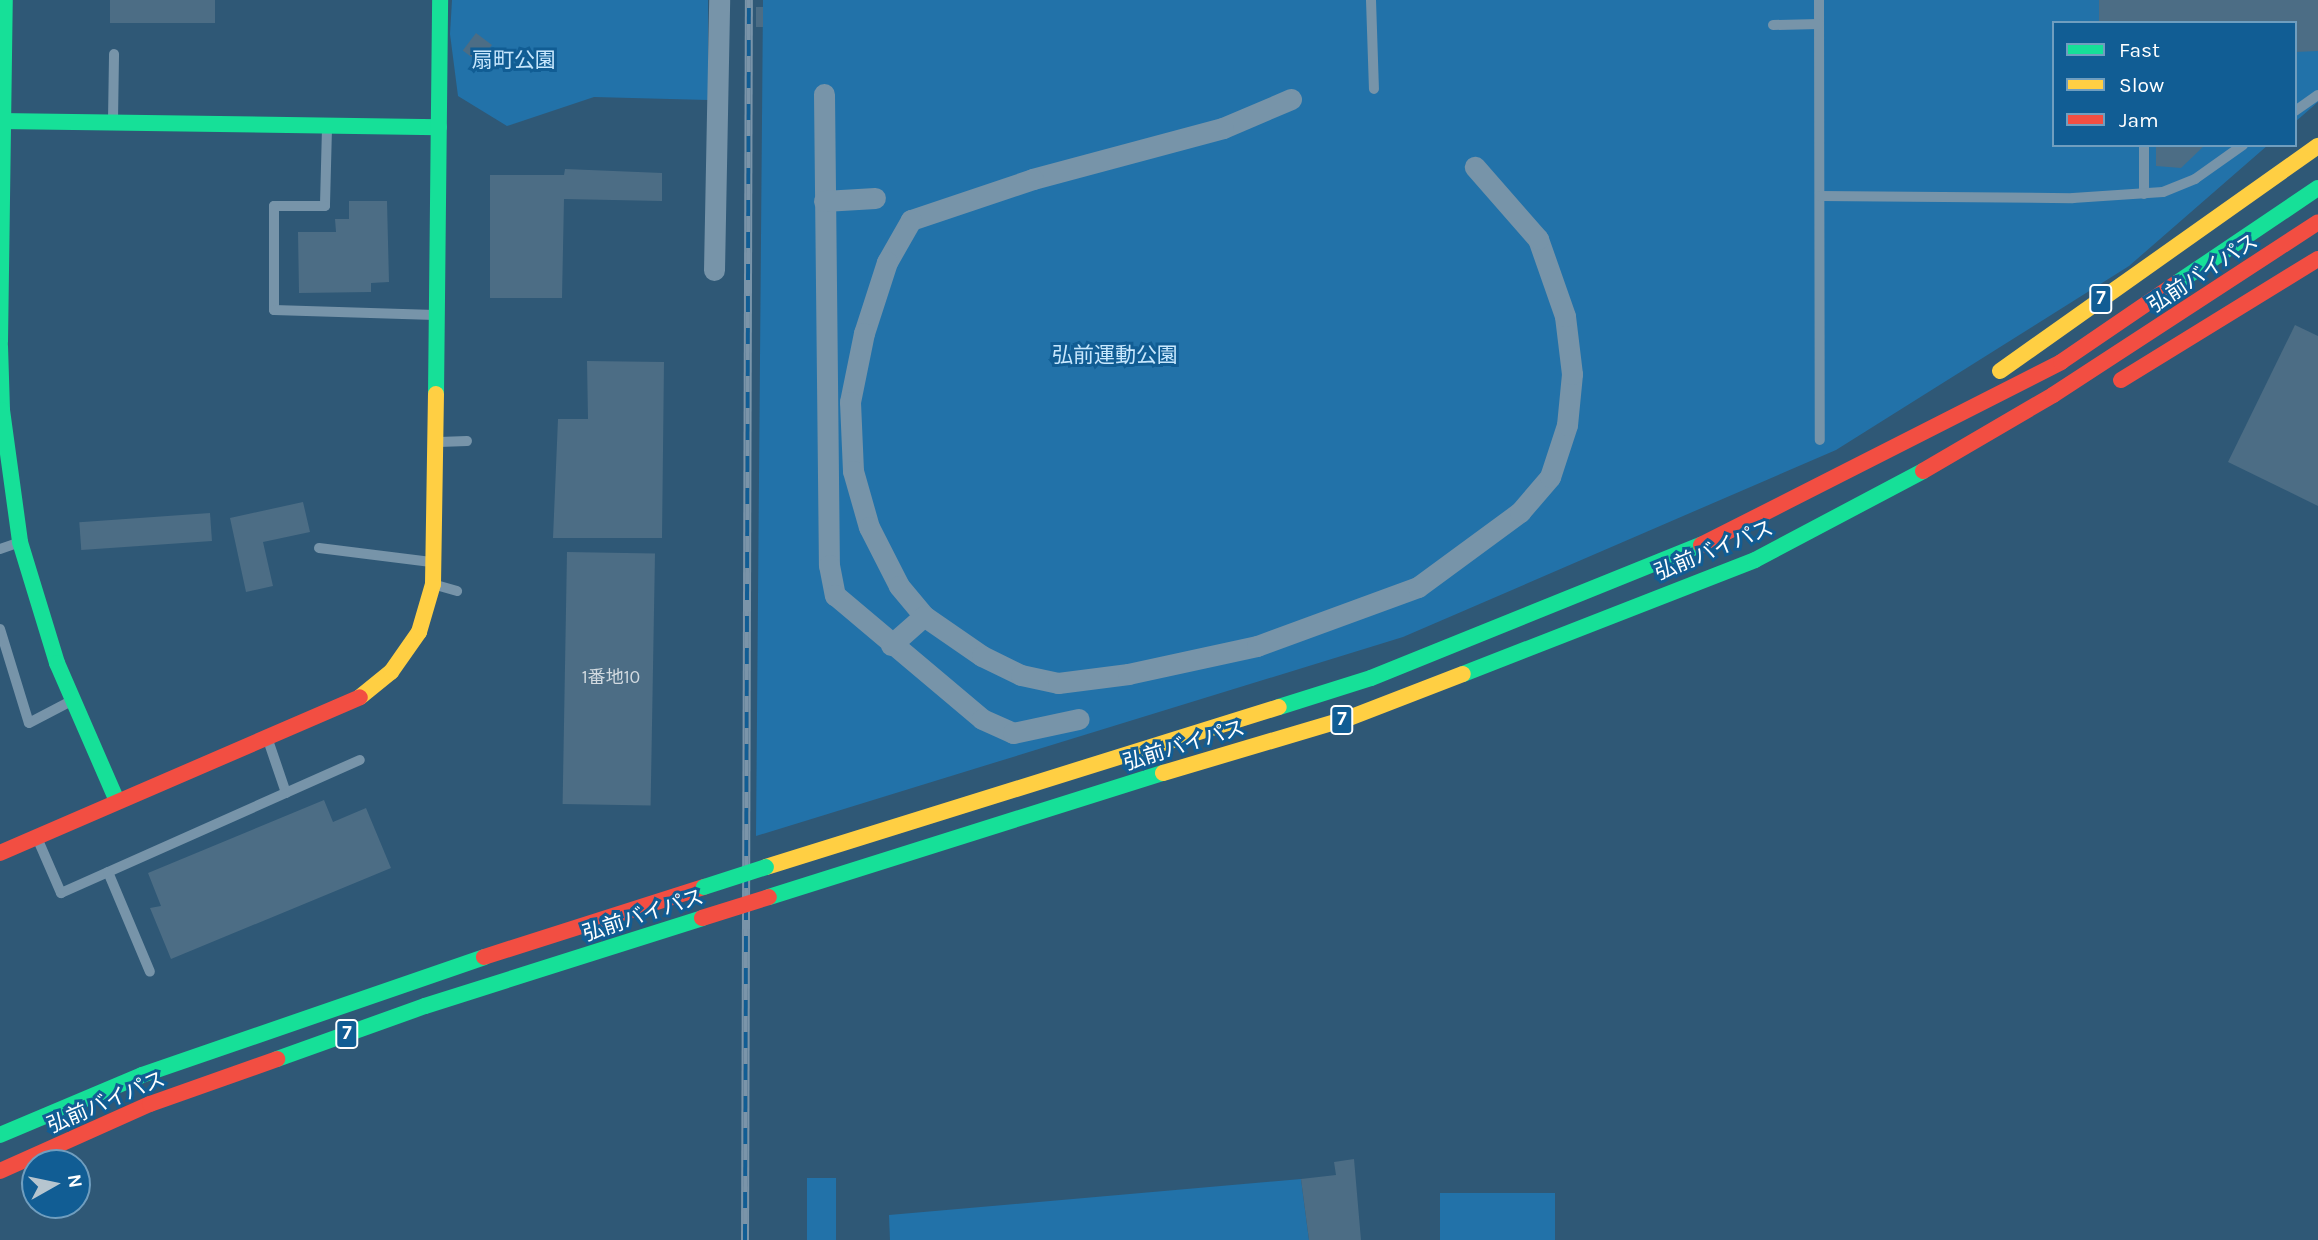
<!DOCTYPE html>
<html>
<head>
<meta charset="utf-8">
<style>
  body { margin:0 }
  #map { position:relative; width:2318px; height:1240px; overflow:hidden; background:#2f5876; font-family:Karla,"Noto Sans JP",sans-serif }
  div>[style] { position:absolute }
  .green>* { inset:0; background:#2272a9; transform-origin:0 0 }
  .building>* { inset:0; background:#4c6d85; transform-origin:0 0 }
  .lane>* { height:10px; margin:-5px; padding:0 5px; transform-origin:5px; border-radius:5px; background:#7794a9 }
  .street>* { height:21px; margin:-10.5px; padding:0 10.5px; transform-origin:10.5px; border-radius:10.5px; background:#7794a9 }
  .fast>* { height:16px; margin:-8px; padding:0 8px; transform-origin:8px; border-radius:8px; background:#16e098 }
  .slow>* { height:16px; margin:-8px; padding:0 8px; transform-origin:8px; border-radius:8px; background:#ffcf43 }
  .jam>* { height:16px; margin:-8px; padding:0 8px; transform-origin:8px; border-radius:8px; background:#f24e42 }
  .rail>* { height:8px; margin-top:-4px; transform-origin:0; background:repeating-linear-gradient(90deg,#115d94 0 16px,#7a94a9 0 32px); box-sizing:border-box; border-block:2px solid #7a94a9 }
  .fast-bridge>* { height:16px; margin:-8px; padding:0 8px; transform-origin:8px; border-radius:8px; background:#16e098 }
  .jam-bridge>* { height:16px; margin:-8px; padding:0 8px; transform-origin:8px; border-radius:8px; background:#f24e42 }
  span { translate:-50% -50%; white-space:nowrap; text-align:center; line-height:1.15; -webkit-text-stroke:6px #115d94; paint-order:stroke }
  .number-label { font-size:18px; color:#d2dae0 }
  .number-label span { -webkit-text-stroke-width:0 }
  .shield-label span { padding:2px 5px; background:#115d94; border:2px solid; border-radius:5px; -webkit-text-stroke-width:0 }
  .shield-label { font-size:19px; color:#fff; font-weight:700 }
  .park-label { font-size:21px; color:#c7e7fd }
  .street-label { font-size:21px; color:#fff }
  .legend { position:absolute; left:2052px; top:21px; width:245px; height:126px; box-sizing:border-box; background:#115d94; border:2px solid #709ebf; margin:0; padding:9px 12px; list-style:none; font-size:21px; color:#fff }
  .legend li { display:flex; align-items:center; gap:14px; height:35px }
  .legend b { width:35px; border:2px solid #709ebf }
  .north { position:absolute; left:21px; top:1149px; width:70px; height:70px; box-sizing:border-box; background:#115d94; border:2px solid #709ebf; border-radius:50%; rotate:81deg; font-size:19px; font-weight:700; line-height:28px; text-align:center; color:#fff }
  .north::after { content:''; display:block; margin:auto; width:24px; height:32px; background:#b6c5cf; clip-path:polygon(50% 0,100% 100%,50% 72%,0 100%) }
</style>
</head>
<body>
<div id="map">
  <div class="green">
    <i style="clip-path:polygon(452px 0,708px 0,708px 100px,594px 97px,507px 126px,458px 96px,450px 34px)"></i>
    <i style="clip-path:polygon(763px 0,2318px 0,2318px 102px,2295px 122px,2295px 23px,2054px 23px,2054px 145px,2268px 145px,2129px 266px,1836px 450px,1403px 637px,756px 836px)"></i>
    <i style="left:807px;top:1178px;width:29px;height:62px"></i>
    <i style="clip-path:polygon(1301px 1179px,1309px 1240px,890px 1240px,889px 1215px)"></i>
    <i style="left:1440px;top:1193px;width:115px;height:47px"></i>
  </div>
  <div class="building">
    <i style="left:110px;top:0;width:105px;height:23px"></i>
    <i style="clip-path:polygon(2099px 0,2318px 0,2318px 51px,2295px 52px,2295px 23px,2099px 23px)"></i>
    <i style="left:763px;top:7px;width:20px;height:7px;rotate:90deg"></i>
    <i style="left:476px;top:33px;width:20px;height:22px;rotate:37deg"></i>
    <i style="clip-path:polygon(2156px 145px,2205px 145px,2181px 168px,2156px 166px)"></i>
    <i style="clip-path:polygon(565px 169px,662px 173px,662px 201px,564px 199px,562px 298px,490px 298px,490px 175px,564px 175px)"></i>
    <i style="clip-path:polygon(349px 201px,387px 201px,389px 282px,371px 283px,371px 292px,299px 293px,298px 232px,336px 232px,335px 219px,349px 219px)"></i>
    <i style="clip-path:polygon(2295px 325px,2318px 336px,2318px 506px,2228px 462px)"></i>
    <i style="clip-path:polygon(587px 361px,664px 362px,662px 538px,553px 538px,558px 419px,588px 419px)"></i>
    <i style="clip-path:polygon(303px 502px,310px 532px,263px 542px,273px 586px,246px 592px,230px 518px)"></i>
    <i style="left:210px;top:513px;width:28px;height:131px;rotate:86deg"></i>
    <i style="left:567px;top:552px;width:88px;height:252px;rotate:1deg"></i>
    <i style="clip-path:polygon(324px 800px,333px 822px,366px 808px,391px 868px,171px 959px,150px 908px,161px 906px,148px 873px)"></i>
    <i style="clip-path:polygon(1354px 1159px,1361px 1240px,1309px 1240px,1301px 1179px,1336px 1175px,1334px 1162px)"></i>
  </div>
  <div class="lane">
    <i style="left:1371px;top:0;width:89px;rotate:88.1deg"></i>
    <i style="left:1819px;top:0;width:440px;rotate:89.9deg"></i>
    <i style="left:1773px;top:25px;width:46px;rotate:-1.2deg"></i>
    <i style="left:2295px;top:111px;width:28px;rotate:-35deg"></i>
    <i style="left:113px;top:120px;width:66px;rotate:-89.1deg"></i>
    <i style="left:327px;top:128px;width:78px;rotate:91.5deg"></i>
    <i style="left:325px;top:206px;width:51px;rotate:180deg"></i>
    <i style="left:274px;top:206px;width:104px;rotate:90deg"></i>
    <i style="left:274px;top:310px;width:161px;rotate:1.8deg"></i>
    <i style="left:2144px;top:194px;width:49px;rotate:-90deg"></i>
    <i style="left:1820px;top:196px;width:253px;rotate:0.5deg"></i>
    <i style="left:2073px;top:198px;width:90px;rotate:-3.8deg"></i>
    <i style="left:2163px;top:192px;width:35px;rotate:-22deg"></i>
    <i style="left:2195px;top:179px;width:59px;rotate:-35.3deg"></i>
    <i style="left:439px;top:442px;width:28px;rotate:-2deg"></i>
    <i style="left:319px;top:548px;width:113px;rotate:7.1deg"></i>
    <i style="left:0;top:549px;width:18px;rotate:-19deg"></i>
    <i style="left:436px;top:585px;width:22px;rotate:16deg"></i>
    <i style="left:0;top:629px;width:98px;rotate:72.9deg"></i>
    <i style="left:29px;top:723px;width:47px;rotate:-27.6deg"></i>
    <i style="left:268px;top:740px;width:56px;rotate:71.2deg"></i>
    <i style="left:38px;top:840px;width:58px;rotate:66.5deg"></i>
    <i style="left:61px;top:893px;width:327px;rotate:-24deg"></i>
    <i style="left:108px;top:872px;width:108px;rotate:67.2deg"></i>
  </div>
  <div class="street">
    <i style="left:824px;top:94px;width:471px;rotate:89.4deg"></i>
    <i style="left:829px;top:565px;width:31px;rotate:79deg"></i>
    <i style="left:835px;top:595px;width:192px;rotate:40.1deg"></i>
    <i style="left:982px;top:719px;width:34px;rotate:24deg"></i>
    <i style="left:1013px;top:733px;width:67px;rotate:-12deg"></i>
    <i style="left:1291px;top:99px;width:74px;rotate:156.9deg"></i>
    <i style="left:1223px;top:128px;width:197px;rotate:165deg"></i>
    <i style="left:1033px;top:179px;width:129px;rotate:161.4deg"></i>
    <i style="left:911px;top:220px;width:48px;rotate:119.7deg"></i>
    <i style="left:887px;top:262px;width:75px;rotate:107.9deg"></i>
    <i style="left:864px;top:333px;width:70px;rotate:101.5deg"></i>
    <i style="left:850px;top:402px;width:69px;rotate:87.5deg"></i>
    <i style="left:853px;top:471px;width:58px;rotate:74.1deg"></i>
    <i style="left:869px;top:527px;width:66px;rotate:63deg"></i>
    <i style="left:899px;top:586px;width:39px;rotate:50deg"></i>
    <i style="left:924px;top:616px;width:70px;rotate:34.6deg"></i>
    <i style="left:982px;top:656px;width:43px;rotate:26deg"></i>
    <i style="left:1021px;top:675px;width:38px;rotate:12deg"></i>
    <i style="left:1058px;top:683px;width:71px;rotate:-7.3deg"></i>
    <i style="left:1128px;top:674px;width:132px;rotate:-12.2deg"></i>
    <i style="left:1257px;top:646px;width:171px;rotate:-20.1deg"></i>
    <i style="left:1418px;top:587px;width:127px;rotate:-36.3deg"></i>
    <i style="left:1520px;top:512px;width:46px;rotate:-49.4deg"></i>
    <i style="left:1550px;top:477px;width:55px;rotate:-71.9deg"></i>
    <i style="left:1567px;top:425px;width:51px;rotate:-84.4deg"></i>
    <i style="left:1572px;top:374px;width:58px;rotate:-96.9deg"></i>
    <i style="left:1565px;top:316px;width:82px;rotate:-109.3deg"></i>
    <i style="left:1538px;top:239px;width:96px;rotate:-131.2deg"></i>
    <i style="left:824px;top:201px;width:51px;rotate:-3.4deg"></i>
    <i style="left:714px;top:270px;width:270px;rotate:-88.9deg"></i>
    <i style="left:891px;top:645px;width:44px;rotate:-41.3deg"></i>
  </div>
  <div class="fast">
    <i style="left:0;top:121px;width:439px;rotate:0.8deg"></i>
    <i style="left:2177px;top:283px;width:170px;rotate:-34deg"></i>
    <i style="left:0;top:342px;width:342px;rotate:-89.2deg"></i>
    <i style="left:0;top:346px;width:64px;rotate:88.2deg"></i>
    <i style="left:2px;top:410px;width:133px;rotate:82.2deg"></i>
    <i style="left:20px;top:542px;width:127px;rotate:73deg"></i>
    <i style="left:57px;top:663px;width:150px;rotate:66.5deg"></i>
    <i style="left:436px;top:394px;width:394px;rotate:-89.4deg"></i>
    <i style="left:1463px;top:674px;width:313px;rotate:-21.3deg"></i>
    <i style="left:1755px;top:560px;width:190px;rotate:-27.9deg"></i>
    <i style="left:1279px;top:707px;width:96px;rotate:-17.5deg"></i>
    <i style="left:1371px;top:678px;width:356px;rotate:-22deg"></i>
    <i style="left:769px;top:897px;width:413px;rotate:-17.5deg"></i>
    <i style="left:277px;top:1059px;width:157px;rotate:-19.7deg"></i>
    <i style="left:425px;top:1006px;width:291px;rotate:-17.6deg"></i>
    <i style="left:0;top:1135px;width:154px;rotate:-22.9deg"></i>
    <i style="left:142px;top:1075px;width:362px;rotate:-19deg"></i>
  </div>
  <div class="slow">
    <i style="left:2000px;top:371px;width:390px;rotate:-35.3deg"></i>
    <i style="left:360px;top:697px;width:40px;rotate:-39deg"></i>
    <i style="left:391px;top:672px;width:49px;rotate:-55deg"></i>
    <i style="left:419px;top:632px;width:50px;rotate:-73.7deg"></i>
    <i style="left:433px;top:584px;width:190px;rotate:-89.1deg"></i>
    <i style="left:1163px;top:773px;width:194px;rotate:-16.5deg"></i>
    <i style="left:1349px;top:718px;width:122px;rotate:-21.1deg"></i>
    <i style="left:766px;top:867px;width:537px;rotate:-17.32deg"></i>
  </div>
  <div class="jam">
    <i style="left:2121px;top:380px;width:231px;rotate:-31.6deg"></i>
    <i style="left:1923px;top:471px;width:151px;rotate:-30.3deg"></i>
    <i style="left:2053px;top:395px;width:316px;rotate:-33.1deg"></i>
    <i style="left:1701px;top:545px;width:404px;rotate:-26.9deg"></i>
    <i style="left:2061px;top:362px;width:140px;rotate:-34.3deg"></i>
    <i style="left:0;top:853px;width:392px;rotate:-23.4deg"></i>
    <i style="left:484px;top:957px;width:231px;rotate:-17.7deg"></i>
    <i style="left:0;top:1171px;width:164px;rotate:-24.1deg"></i>
    <i style="left:150px;top:1104px;width:135px;rotate:-19.5deg"></i>
  </div>
  <div class="rail">
    <i style="left:745px;top:1240px;width:1240px;rotate:-89.82deg"></i>
  </div>
  <div class="fast-bridge">
    <i style="left:704px;top:887px;width:65px;rotate:-17.9deg"></i>
  </div>
  <div class="jam-bridge">
    <i style="left:702px;top:918px;width:70px;rotate:-17.4deg"></i>
  </div>
  <div class="number-label">
    <span style="left:611px;top:677px">1番地10</span>
  </div>
  <div class="shield-label">
    <span style="left:2101px;top:299px">7</span>
    <span style="left:1342px;top:720px">7</span>
    <span style="left:347px;top:1034px">7</span>
  </div>
  <div class="park-label">
    <span style="left:514px;top:60px">扇町公園</span>
    <span style="left:1115px;top:355px">弘前運動公園</span>
  </div>
  <div class="street-label">
    <span style="left:2203px;top:273px;rotate:-33deg">弘前バイパス</span>
    <span style="left:1714px;top:550px;rotate:-22deg">弘前バイパス</span>
    <span style="left:1184px;top:745px;rotate:-17deg">弘前バイパス</span>
    <span style="left:643px;top:915px;rotate:-18deg">弘前バイパス</span>
    <span style="left:106px;top:1102px;rotate:-23deg">弘前バイパス</span>
  </div>
  <ul class="legend">
  <li><b style="height:9px;background:#16e098"></b>Fast</li>
  <li><b style="height:9px;background:#ffcf43"></b>Slow</li>
  <li><b style="height:9px;background:#f24e42"></b>Jam</li>
  </ul>
  <div class="north">N</div>
</div>
</body>
</html>
